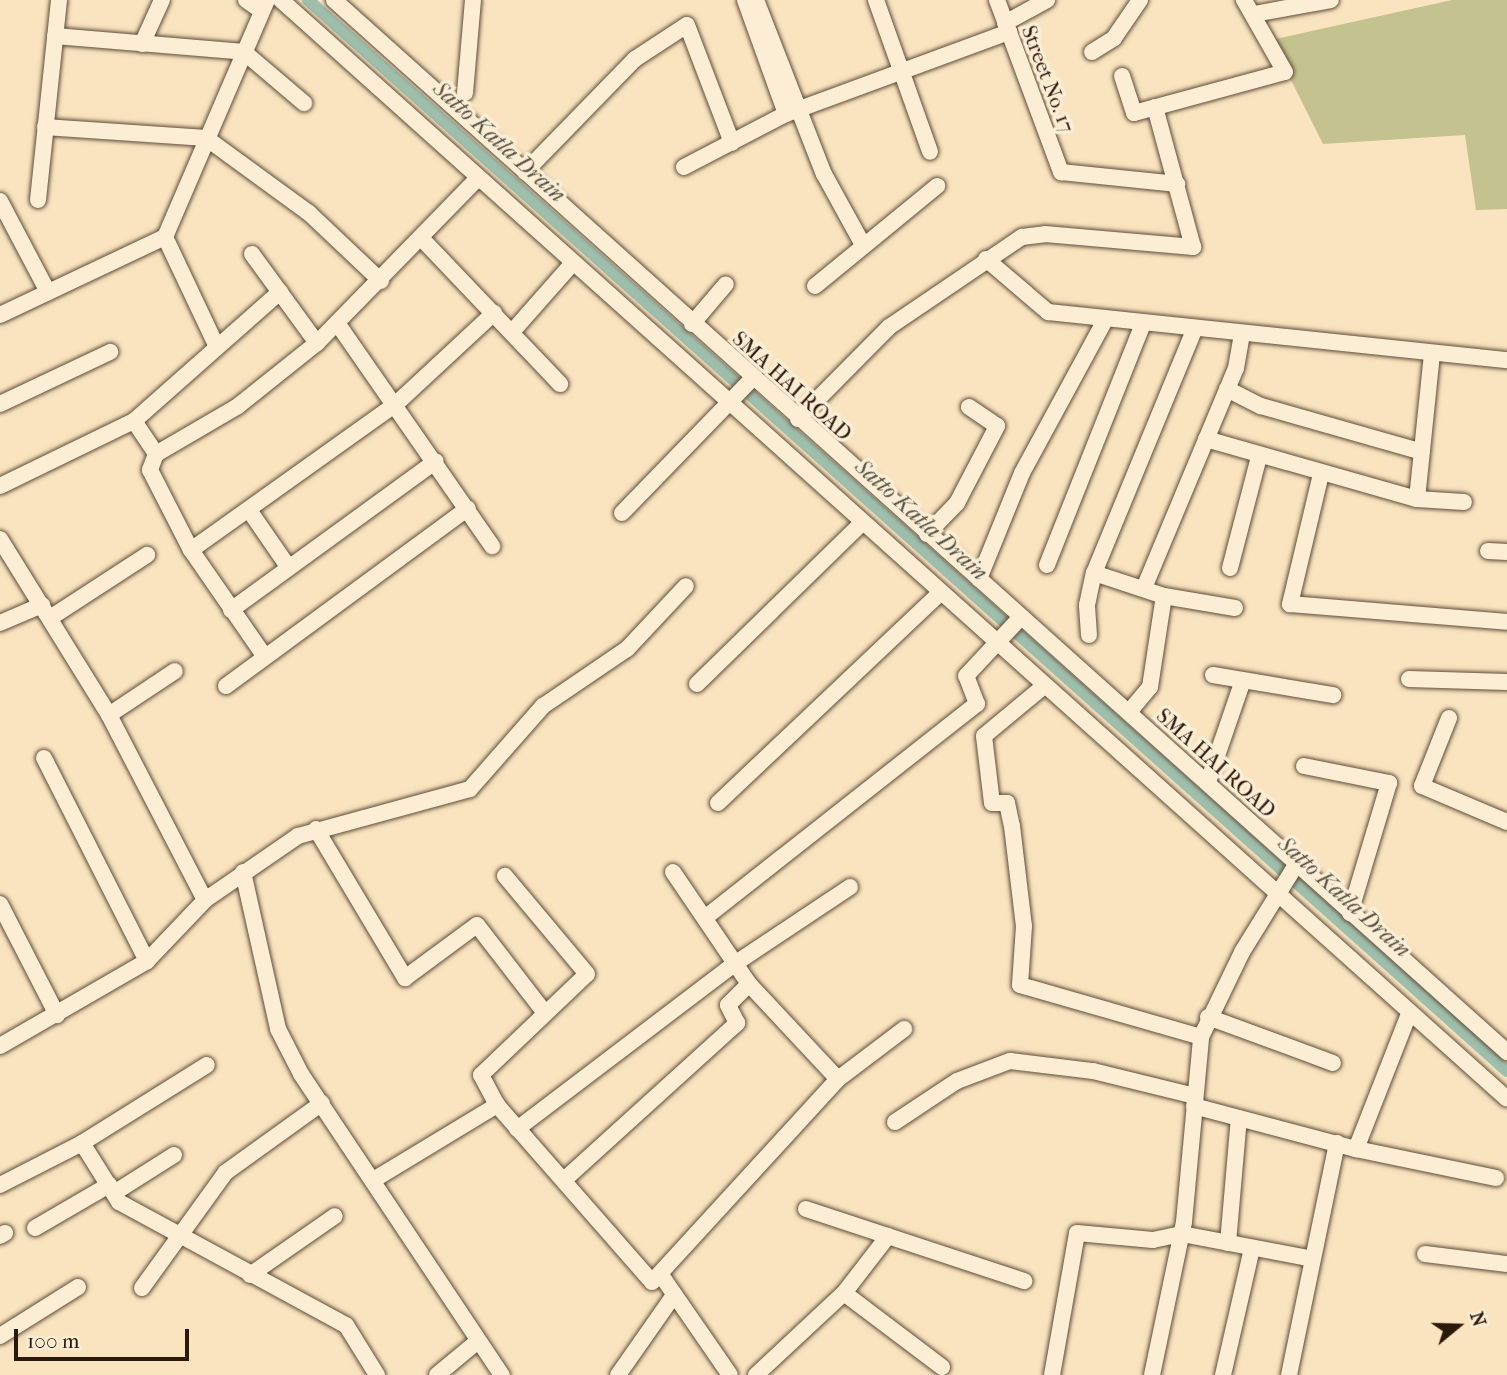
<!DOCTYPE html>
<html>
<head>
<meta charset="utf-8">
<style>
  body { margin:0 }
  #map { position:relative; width:1507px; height:1375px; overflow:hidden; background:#fae4bf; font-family:"IM FELL French Canon",serif }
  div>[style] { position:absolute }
  .green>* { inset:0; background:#c4c28e }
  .canal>* { height:12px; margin:-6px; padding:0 6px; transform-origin:6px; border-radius:6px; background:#9fbfad }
  .roads { filter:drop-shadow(0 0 2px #5e4b38) drop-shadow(0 0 2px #5e4b38) }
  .minor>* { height:16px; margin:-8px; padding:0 8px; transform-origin:8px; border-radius:8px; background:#fcedd5 }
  span { translate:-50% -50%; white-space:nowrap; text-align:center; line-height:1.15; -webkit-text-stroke:7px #fcedd5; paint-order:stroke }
  .street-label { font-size:21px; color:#2a180b }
  .water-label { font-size:23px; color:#535244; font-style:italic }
  .north { position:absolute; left:1423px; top:1291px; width:70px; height:70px; -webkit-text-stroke:5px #fcedd5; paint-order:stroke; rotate:71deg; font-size:19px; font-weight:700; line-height:28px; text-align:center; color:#2a180b }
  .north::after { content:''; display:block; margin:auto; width:24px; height:32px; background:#2a180b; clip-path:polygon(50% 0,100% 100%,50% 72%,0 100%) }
  .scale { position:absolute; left:14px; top:1329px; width:175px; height:32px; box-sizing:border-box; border:4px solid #2a180b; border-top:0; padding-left:9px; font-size:21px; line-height:24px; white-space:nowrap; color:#2a180b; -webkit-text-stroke:5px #fcedd5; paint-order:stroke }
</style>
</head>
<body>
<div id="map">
  <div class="green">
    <i style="clip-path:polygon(1452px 0,1507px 0,1507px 209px,1476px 210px,1465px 135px,1323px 144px,1271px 40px)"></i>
  </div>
  <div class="canal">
    <i style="left:308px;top:0;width:1608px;rotate:41.77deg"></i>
  </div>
  <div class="roads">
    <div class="minor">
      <i style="left:246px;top:0;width:19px;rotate:35deg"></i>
      <i style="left:281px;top:0;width:1646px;rotate:41.87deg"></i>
      <i style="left:334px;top:0;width:1576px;rotate:41.89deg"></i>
      <i style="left:745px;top:0;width:121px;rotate:70.2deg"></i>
      <i style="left:756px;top:0;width:187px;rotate:68.7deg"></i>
      <i style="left:824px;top:174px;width:79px;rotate:61.2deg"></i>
      <i style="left:876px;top:0;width:161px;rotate:70.4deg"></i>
      <i style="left:997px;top:0;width:184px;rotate:69.6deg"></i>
      <i style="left:1061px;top:172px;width:117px;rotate:5.9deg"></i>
      <i style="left:1254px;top:14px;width:78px;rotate:-10.3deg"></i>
      <i style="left:1005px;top:23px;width:48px;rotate:-28.7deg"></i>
      <i style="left:55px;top:36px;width:190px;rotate:4.8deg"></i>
      <i style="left:244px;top:52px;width:79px;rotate:40.4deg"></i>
      <i style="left:142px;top:44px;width:48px;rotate:-65.6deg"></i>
      <i style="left:1092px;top:52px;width:26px;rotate:-32deg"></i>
      <i style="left:1114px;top:38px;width:46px;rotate:-55.6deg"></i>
      <i style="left:1122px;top:76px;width:39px;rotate:72deg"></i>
      <i style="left:1134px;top:113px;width:156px;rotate:-15.2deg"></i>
      <i style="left:1285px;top:72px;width:83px;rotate:-119.7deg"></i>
      <i style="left:465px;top:93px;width:93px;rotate:-85.1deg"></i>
      <i style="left:45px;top:127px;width:161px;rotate:3.9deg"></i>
      <i style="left:206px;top:138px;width:127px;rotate:36.1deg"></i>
      <i style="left:309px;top:213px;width:99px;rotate:43.4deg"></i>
      <i style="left:684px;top:167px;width:115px;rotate:-27.5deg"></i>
      <i style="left:786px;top:114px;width:238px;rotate:-20.2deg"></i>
      <i style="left:525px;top:172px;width:158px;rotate:-45.8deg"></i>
      <i style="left:635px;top:59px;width:62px;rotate:-33.2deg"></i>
      <i style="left:687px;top:25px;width:126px;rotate:69.1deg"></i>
      <i style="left:38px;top:200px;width:201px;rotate:-84deg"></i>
      <i style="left:0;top:201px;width:103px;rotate:62.2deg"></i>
      <i style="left:165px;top:237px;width:119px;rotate:64.7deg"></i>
      <i style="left:423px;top:240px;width:199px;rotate:46.4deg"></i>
      <i style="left:252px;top:254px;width:110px;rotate:53.9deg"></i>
      <i style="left:986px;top:259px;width:82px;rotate:40.5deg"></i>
      <i style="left:1048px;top:312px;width:462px;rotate:6deg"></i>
      <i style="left:815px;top:286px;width:158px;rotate:-39.3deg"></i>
      <i style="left:0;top:315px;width:183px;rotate:-25.3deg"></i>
      <i style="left:165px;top:237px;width:258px;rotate:-66.7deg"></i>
      <i style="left:337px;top:323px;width:272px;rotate:55.2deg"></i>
      <i style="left:692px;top:324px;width:52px;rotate:-49.6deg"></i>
      <i style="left:512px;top:332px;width:91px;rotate:-48.6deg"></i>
      <i style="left:1227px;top:389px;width:38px;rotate:27deg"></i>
      <i style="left:1261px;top:406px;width:167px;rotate:15.9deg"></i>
      <i style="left:0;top:404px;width:122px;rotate:-25.3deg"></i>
      <i style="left:798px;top:419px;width:129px;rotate:-45.3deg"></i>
      <i style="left:889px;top:327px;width:161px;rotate:-34.1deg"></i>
      <i style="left:1022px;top:237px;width:23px;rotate:-7deg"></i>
      <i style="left:1045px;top:234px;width:149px;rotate:5deg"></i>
      <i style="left:1193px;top:247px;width:145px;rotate:-105.2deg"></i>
      <i style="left:134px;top:421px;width:40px;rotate:56deg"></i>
      <i style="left:156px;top:454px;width:17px;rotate:111deg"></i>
      <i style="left:150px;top:470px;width:90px;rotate:62.9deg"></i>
      <i style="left:191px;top:550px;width:130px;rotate:55.3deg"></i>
      <i style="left:1206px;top:439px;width:219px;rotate:15.9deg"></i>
      <i style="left:1417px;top:499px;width:47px;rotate:3.7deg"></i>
      <i style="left:156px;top:454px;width:95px;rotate:-30.3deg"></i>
      <i style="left:238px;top:406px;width:101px;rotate:-38.6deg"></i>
      <i style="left:317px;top:343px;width:229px;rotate:-45.7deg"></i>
      <i style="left:1321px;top:474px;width:134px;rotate:103.4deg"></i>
      <i style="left:1290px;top:604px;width:218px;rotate:4.7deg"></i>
      <i style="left:0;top:486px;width:149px;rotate:-25.9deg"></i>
      <i style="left:134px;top:421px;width:195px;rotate:-41.5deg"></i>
      <i style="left:1417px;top:499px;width:146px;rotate:-84.1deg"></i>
      <i style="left:249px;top:510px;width:70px;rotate:55.4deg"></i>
      <i style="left:622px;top:513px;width:187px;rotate:-45.9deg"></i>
      <i style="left:927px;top:534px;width:43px;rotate:-45.9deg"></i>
      <i style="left:957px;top:503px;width:87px;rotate:-62.5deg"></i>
      <i style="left:997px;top:426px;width:34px;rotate:-146deg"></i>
      <i style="left:0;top:539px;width:207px;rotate:58.2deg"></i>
      <i style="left:109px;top:715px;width:208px;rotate:62.6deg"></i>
      <i style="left:191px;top:550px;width:252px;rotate:-35.5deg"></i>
      <i style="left:396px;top:404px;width:134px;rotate:-42.9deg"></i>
      <i style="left:1488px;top:551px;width:19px;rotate:3deg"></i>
      <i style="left:1047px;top:565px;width:259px;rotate:-68.3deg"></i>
      <i style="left:1230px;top:568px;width:115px;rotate:-75.4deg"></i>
      <i style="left:1094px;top:573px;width:74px;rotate:18.2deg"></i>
      <i style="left:1164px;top:596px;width:72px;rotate:9.6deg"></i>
      <i style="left:979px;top:579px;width:114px;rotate:-67.9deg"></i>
      <i style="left:1022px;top:473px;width:174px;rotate:-61.5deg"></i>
      <i style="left:1144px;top:588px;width:238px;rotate:-67.3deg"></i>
      <i style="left:1236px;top:368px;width:34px;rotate:-80deg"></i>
      <i style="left:231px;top:610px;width:253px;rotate:-36deg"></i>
      <i style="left:50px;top:618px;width:116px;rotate:-33deg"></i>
      <i style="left:0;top:623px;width:46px;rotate:-23.2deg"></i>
      <i style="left:1089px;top:635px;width:30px;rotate:-94deg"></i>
      <i style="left:1087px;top:605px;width:33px;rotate:-78deg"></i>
      <i style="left:1094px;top:573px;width:263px;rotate:-67.6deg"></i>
      <i style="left:1213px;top:675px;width:122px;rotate:9.5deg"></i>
      <i style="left:1409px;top:679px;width:98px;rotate:1.8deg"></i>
      <i style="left:697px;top:684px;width:229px;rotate:-44.3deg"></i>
      <i style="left:226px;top:686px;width:300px;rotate:-36.3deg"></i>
      <i style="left:1044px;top:686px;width:78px;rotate:140.2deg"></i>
      <i style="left:984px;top:736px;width:67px;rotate:83.2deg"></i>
      <i style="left:992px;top:803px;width:15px"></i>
      <i style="left:1007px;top:803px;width:24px;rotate:78deg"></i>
      <i style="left:1012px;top:826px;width:101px;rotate:83.2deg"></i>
      <i style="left:1024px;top:926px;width:59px;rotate:93.9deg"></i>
      <i style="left:1020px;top:985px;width:188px;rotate:16deg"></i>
      <i style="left:1129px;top:712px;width:33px;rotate:-50deg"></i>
      <i style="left:1150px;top:687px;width:92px;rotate:-81.3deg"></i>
      <i style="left:109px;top:715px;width:79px;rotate:-33.7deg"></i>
      <i style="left:1449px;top:718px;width:73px;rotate:111.7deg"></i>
      <i style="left:1422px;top:786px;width:92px;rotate:23deg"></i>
      <i style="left:44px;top:758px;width:228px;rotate:63.1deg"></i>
      <i style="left:1304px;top:766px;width:87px;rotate:11.3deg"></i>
      <i style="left:1389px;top:783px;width:136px;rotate:106.7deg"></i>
      <i style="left:1208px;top:782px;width:105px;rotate:-71deg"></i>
      <i style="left:718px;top:803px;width:304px;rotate:-43.4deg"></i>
      <i style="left:316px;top:829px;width:174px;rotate:59.1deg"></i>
      <i style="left:405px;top:978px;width:89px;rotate:-36.4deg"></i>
      <i style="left:477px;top:925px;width:111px;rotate:52.3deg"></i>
      <i style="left:243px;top:872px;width:161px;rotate:77.4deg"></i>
      <i style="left:278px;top:1029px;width:51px;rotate:62.9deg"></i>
      <i style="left:301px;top:1074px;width:362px;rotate:56.3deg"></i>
      <i style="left:673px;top:872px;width:135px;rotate:55.8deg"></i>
      <i style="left:749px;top:984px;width:130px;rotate:46.9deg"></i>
      <i style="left:0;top:904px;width:125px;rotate:62.8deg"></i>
      <i style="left:706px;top:917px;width:345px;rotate:-38.2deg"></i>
      <i style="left:977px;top:704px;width:30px;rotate:-111deg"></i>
      <i style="left:966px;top:676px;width:81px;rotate:-47deg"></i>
      <i style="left:1208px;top:1017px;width:133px;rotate:20.2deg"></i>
      <i style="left:0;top:1046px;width:170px;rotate:-30deg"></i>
      <i style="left:147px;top:961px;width:84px;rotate:-46.4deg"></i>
      <i style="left:205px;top:900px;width:113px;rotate:-34.5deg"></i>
      <i style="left:298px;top:836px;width:178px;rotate:-15.3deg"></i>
      <i style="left:470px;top:789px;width:111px;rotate:-48.7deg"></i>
      <i style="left:543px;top:706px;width:102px;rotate:-34.2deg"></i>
      <i style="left:627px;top:649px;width:86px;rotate:-46.9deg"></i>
      <i style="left:497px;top:1105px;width:34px;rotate:-118deg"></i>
      <i style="left:481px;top:1075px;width:146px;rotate:-43.6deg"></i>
      <i style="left:587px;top:974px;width:128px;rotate:-129.9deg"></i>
      <i style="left:1194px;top:1106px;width:168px;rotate:14.9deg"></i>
      <i style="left:1356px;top:1149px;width:143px;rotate:11.7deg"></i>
      <i style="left:895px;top:1122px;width:74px;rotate:-33.5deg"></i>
      <i style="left:957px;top:1081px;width:57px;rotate:-20.7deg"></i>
      <i style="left:1010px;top:1061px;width:84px;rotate:6.9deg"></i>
      <i style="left:1093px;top:1071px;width:105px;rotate:13.8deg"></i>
      <i style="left:517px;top:1129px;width:275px;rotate:-37.2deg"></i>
      <i style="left:736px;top:963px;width:137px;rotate:-33.7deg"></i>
      <i style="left:82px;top:1143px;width:70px;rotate:57.9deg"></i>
      <i style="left:119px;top:1202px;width:258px;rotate:28.5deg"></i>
      <i style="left:346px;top:1325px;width:59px;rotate:58.2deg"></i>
      <i style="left:1356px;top:1149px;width:145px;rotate:-68.6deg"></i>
      <i style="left:375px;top:1179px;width:143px;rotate:-31.2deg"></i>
      <i style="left:497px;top:1105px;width:235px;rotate:48.8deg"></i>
      <i style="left:652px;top:1282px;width:275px;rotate:-47.5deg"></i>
      <i style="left:838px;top:1079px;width:83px;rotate:-37.1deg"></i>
      <i style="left:564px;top:1180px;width:234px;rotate:-42.2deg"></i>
      <i style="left:737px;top:1023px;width:20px;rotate:-117deg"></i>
      <i style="left:728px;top:1005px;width:30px;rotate:-45deg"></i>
      <i style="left:0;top:1185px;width:92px;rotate:-27.1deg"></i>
      <i style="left:82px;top:1143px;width:147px;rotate:-32deg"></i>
      <i style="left:114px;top:1193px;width:71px;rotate:-32.3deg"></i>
      <i style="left:806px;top:1209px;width:230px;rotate:18.3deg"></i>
      <i style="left:35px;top:1228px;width:86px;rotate:-30.2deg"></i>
      <i style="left:0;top:1236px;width:6px;rotate:-31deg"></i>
      <i style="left:1228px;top:1243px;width:125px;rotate:-85deg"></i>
      <i style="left:1425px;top:1254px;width:83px;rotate:7deg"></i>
      <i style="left:250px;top:1275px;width:103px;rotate:-34.8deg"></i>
      <i style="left:661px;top:1275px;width:121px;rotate:55.4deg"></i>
      <i style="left:142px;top:1288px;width:143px;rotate:-54.1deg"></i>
      <i style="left:226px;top:1172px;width:118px;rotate:-35.7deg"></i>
      <i style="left:844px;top:1293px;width:123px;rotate:37.1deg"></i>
      <i style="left:0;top:1336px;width:92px;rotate:-32.1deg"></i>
      <i style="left:437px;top:1375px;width:53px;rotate:-39.7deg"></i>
      <i style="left:618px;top:1375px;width:98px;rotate:-55deg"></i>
      <i style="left:756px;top:1375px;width:120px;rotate:-43deg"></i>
      <i style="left:844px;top:1293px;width:72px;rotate:-52.3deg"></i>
      <i style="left:1052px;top:1375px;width:144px;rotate:-80deg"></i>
      <i style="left:1077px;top:1233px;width:76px;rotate:5.3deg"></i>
      <i style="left:1153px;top:1240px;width:30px;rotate:-12deg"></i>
      <i style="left:1182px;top:1234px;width:133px;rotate:10.8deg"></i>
      <i style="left:1152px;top:1375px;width:156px;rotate:-78.2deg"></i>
      <i style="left:1184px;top:1222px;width:186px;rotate:-84.7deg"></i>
      <i style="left:1201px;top:1037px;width:94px;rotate:-64.2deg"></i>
      <i style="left:1242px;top:952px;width:102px;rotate:-58.2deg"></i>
      <i style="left:1223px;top:1375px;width:130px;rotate:-77.1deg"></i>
      <i style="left:1289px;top:1375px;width:237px;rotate:-78.3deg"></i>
    </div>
  </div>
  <div class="street-label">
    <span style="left:1048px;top:79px;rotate:69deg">Street No. 17</span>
    <span style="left:792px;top:386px;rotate:42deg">SMA HAI ROAD</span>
    <span style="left:1216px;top:763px;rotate:42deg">SMA HAI ROAD</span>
  </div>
  <div class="water-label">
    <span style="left:499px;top:142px;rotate:42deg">Satto Katla Drain</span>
    <span style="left:921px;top:520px;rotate:42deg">Satto Katla Drain</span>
    <span style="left:1344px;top:897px;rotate:42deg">Satto Katla Drain</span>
  </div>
  <div class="north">N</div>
  <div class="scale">100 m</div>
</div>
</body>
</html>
